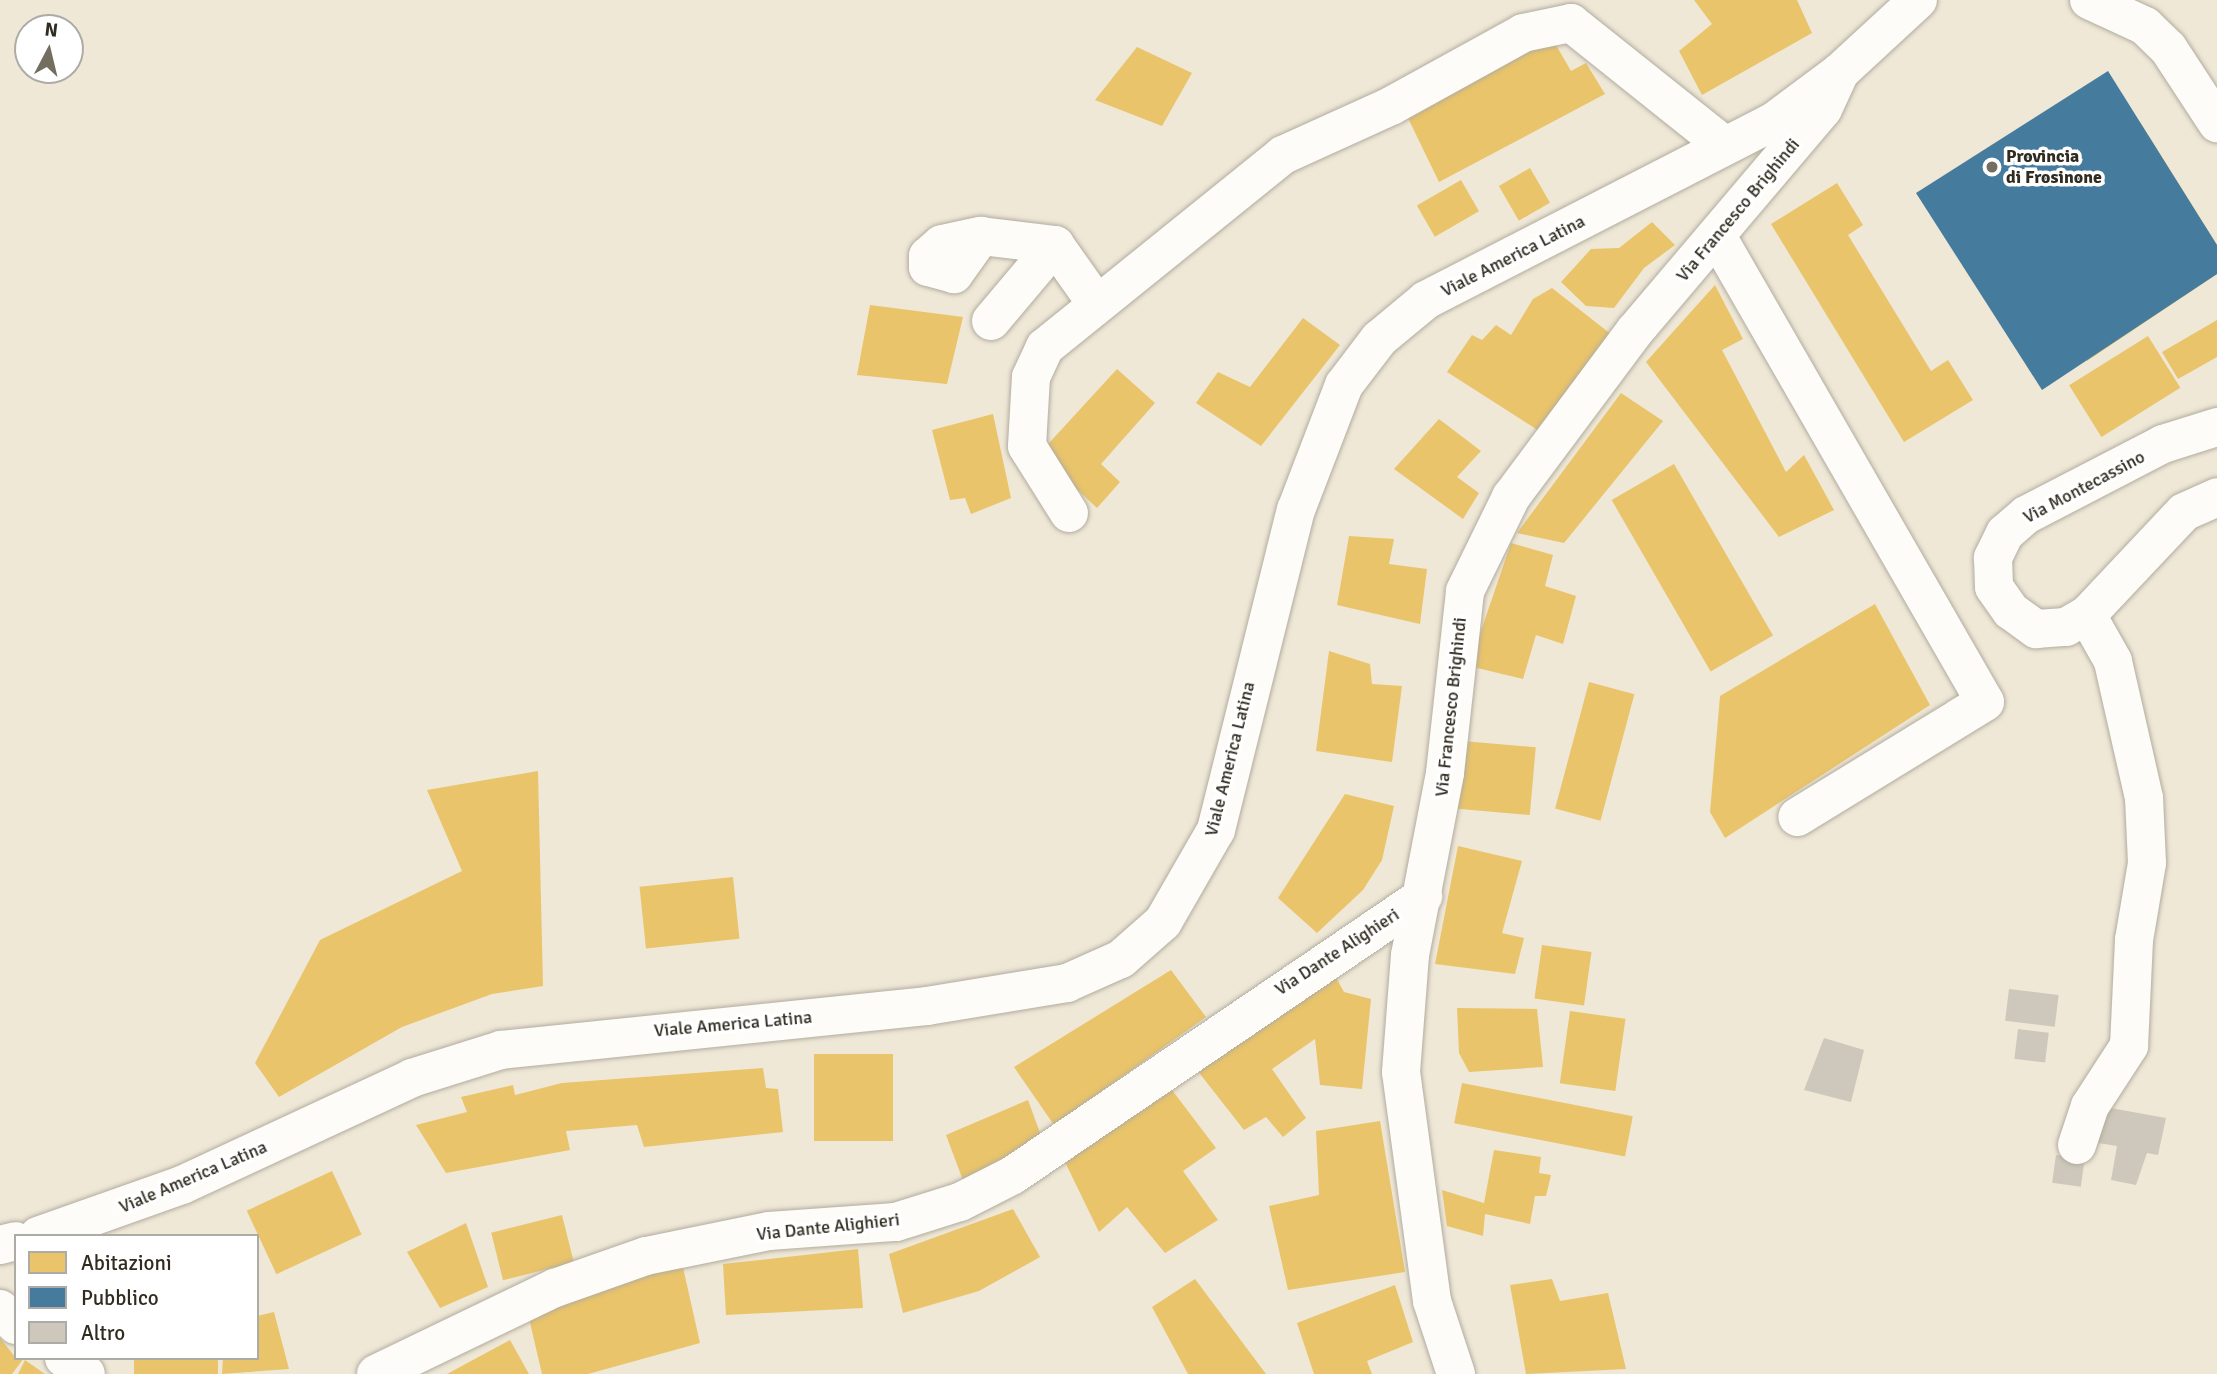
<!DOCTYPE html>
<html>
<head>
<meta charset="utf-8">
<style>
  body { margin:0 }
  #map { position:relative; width:2217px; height:1374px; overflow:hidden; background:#efe8d7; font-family:Signika,sans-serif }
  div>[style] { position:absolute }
  .homes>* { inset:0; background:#e9c46a; transform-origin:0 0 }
  .public>* { inset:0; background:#457b9d }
  .building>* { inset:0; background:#cdc8bb; transform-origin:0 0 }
  .roads { filter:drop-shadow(0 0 2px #b2ac9f) drop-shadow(0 0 2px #b2ac9f) }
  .minor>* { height:38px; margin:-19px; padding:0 19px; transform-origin:19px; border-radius:19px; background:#fdfcf9 }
  .major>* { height:38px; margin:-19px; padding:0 19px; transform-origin:19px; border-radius:19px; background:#fdfcf9 }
  .dots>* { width:19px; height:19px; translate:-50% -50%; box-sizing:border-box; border:4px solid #fff; border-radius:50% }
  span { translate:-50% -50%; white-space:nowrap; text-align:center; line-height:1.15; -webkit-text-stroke:7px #fff; paint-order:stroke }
  .poi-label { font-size:18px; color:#312c20; font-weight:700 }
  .left { translate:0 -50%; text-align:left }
  .street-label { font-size:18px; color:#312c20 }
  .legend { position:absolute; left:14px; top:1234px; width:245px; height:126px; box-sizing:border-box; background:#fff; border:2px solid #adaba6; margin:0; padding:9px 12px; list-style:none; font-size:21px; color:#312c20 }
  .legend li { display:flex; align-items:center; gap:14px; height:35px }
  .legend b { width:35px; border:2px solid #adaba6 }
  .north { position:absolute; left:14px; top:14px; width:70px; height:70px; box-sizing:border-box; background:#fff; border:2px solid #adaba6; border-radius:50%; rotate:7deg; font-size:19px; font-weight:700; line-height:28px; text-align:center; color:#312c20 }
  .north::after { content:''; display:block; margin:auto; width:24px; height:32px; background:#746e60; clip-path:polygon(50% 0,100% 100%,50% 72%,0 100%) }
</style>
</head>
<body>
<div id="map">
  <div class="homes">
    <i style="clip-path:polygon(1694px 0,1797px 0,1812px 33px,1702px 95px,1679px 51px,1712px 24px)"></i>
    <i style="clip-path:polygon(1549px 33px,1571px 71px,1586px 63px,1605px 94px,1439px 182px,1406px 114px)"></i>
    <i style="clip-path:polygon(1137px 47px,1192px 73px,1162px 126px,1095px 100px)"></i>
    <i style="clip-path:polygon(2140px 122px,2217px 245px,2217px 274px,2087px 361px,2057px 315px,2160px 250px,2095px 151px)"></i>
    <i style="left:1530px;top:168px;width:40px;height:36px;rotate:60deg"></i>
    <i style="left:1461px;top:180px;width:36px;height:51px;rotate:60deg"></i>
    <i style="clip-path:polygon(1837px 183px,1863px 225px,1848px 235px,1931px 371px,1948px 360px,1973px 400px,1904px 442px,1771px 224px)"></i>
    <i style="clip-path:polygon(1652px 222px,1675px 245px,1644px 268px,1614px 308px,1586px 306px,1561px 282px,1591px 249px,1619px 248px)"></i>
    <i style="clip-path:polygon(1715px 285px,1743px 339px,1722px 350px,1786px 472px,1804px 455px,1834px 510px,1779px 537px,1646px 362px)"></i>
    <i style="clip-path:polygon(1552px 288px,1612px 335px,1544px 434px,1447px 372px,1472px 335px,1482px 340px,1496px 325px,1511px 335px,1533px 299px)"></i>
    <i style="clip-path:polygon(870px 305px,963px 317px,947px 384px,857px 375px)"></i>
    <i style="clip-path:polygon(1303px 318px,1340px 345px,1261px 446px,1196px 403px,1218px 372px,1250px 387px)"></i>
    <i style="clip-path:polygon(2217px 320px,2217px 357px,2178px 379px,2162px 352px)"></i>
    <i style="left:2148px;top:336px;width:61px;height:93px;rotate:58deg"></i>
    <i style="clip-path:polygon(1117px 369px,1155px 403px,1101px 464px,1120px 482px,1097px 508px,1039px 454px)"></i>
    <i style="clip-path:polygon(1621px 393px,1663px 421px,1564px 543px,1517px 533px)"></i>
    <i style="clip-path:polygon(993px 414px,1011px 498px,971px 514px,965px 498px,950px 500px,932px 430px)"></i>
    <i style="clip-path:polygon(1439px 419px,1481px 451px,1457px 477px,1479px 493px,1463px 519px,1394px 469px)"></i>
    <i style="left:1674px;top:464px;width:198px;height:72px;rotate:60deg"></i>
    <i style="clip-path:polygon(1349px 536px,1394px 539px,1389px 564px,1427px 569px,1420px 624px,1337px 605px)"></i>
    <i style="clip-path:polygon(1511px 543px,1553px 555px,1545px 586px,1576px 596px,1563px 644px,1536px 635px,1523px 679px,1469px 666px)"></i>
    <i style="clip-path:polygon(1875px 604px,1930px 705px,1725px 838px,1710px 812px,1720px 696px)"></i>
    <i style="clip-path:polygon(1329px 651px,1370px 664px,1372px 684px,1402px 686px,1392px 762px,1316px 751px)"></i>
    <i style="left:1589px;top:682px;width:47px;height:131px;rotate:15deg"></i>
    <i style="left:1463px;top:741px;width:73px;height:68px;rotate:5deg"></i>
    <i style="clip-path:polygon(538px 771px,543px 986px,492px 994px,402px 1027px,279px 1097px,255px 1063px,320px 940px,462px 871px,427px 790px)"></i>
    <i style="clip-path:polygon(1345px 794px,1394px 806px,1382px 860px,1363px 890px,1317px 933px,1278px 898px)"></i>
    <i style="clip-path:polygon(1458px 846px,1522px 861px,1502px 933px,1524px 938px,1515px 974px,1435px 964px)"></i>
    <i style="left:733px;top:877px;width:62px;height:94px;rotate:84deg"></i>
    <i style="left:1542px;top:945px;width:50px;height:54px;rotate:8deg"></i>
    <i style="clip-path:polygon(1171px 970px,1206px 1017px,1054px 1125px,1014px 1067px)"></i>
    <i style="clip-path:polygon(1334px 974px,1344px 992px,1371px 999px,1362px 1089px,1320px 1085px,1315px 1039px,1272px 1069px,1306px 1118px,1283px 1137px,1266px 1117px,1244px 1130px,1193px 1065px)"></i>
    <i style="clip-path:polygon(1457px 1008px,1537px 1009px,1543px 1067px,1469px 1072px,1459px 1053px)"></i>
    <i style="left:1570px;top:1011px;width:56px;height:73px;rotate:8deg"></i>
    <i style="left:893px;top:1054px;width:87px;height:79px;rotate:90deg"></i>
    <i style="clip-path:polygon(763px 1068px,766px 1088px,778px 1089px,783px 1132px,644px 1147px,637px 1125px,566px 1131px,570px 1150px,446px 1173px,416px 1125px,467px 1112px,461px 1097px,513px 1085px,515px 1095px,562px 1083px)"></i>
    <i style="left:1462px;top:1083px;width:174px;height:41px;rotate:11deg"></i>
    <i style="clip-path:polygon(1172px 1090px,1216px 1148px,1183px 1171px,1218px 1220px,1165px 1253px,1127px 1207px,1099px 1232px,1065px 1162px)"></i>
    <i style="clip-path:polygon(1028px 1100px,1043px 1141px,964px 1183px,946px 1135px)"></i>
    <i style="clip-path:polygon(1380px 1121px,1405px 1272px,1288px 1290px,1269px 1206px,1319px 1195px,1316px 1131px)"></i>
    <i style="clip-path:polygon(1494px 1150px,1541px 1157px,1539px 1173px,1551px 1175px,1546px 1196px,1535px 1196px,1530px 1224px,1485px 1214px,1483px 1236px,1447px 1226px,1442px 1190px,1484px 1203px)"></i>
    <i style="left:332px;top:1171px;width:70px;height:94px;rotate:65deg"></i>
    <i style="clip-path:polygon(1013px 1209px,1040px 1257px,979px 1291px,903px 1313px,889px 1254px)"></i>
    <i style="left:562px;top:1215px;width:49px;height:73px;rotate:76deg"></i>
    <i style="clip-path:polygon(466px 1223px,488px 1287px,440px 1308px,407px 1252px)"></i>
    <i style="clip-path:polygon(858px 1249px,863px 1308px,726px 1315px,723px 1264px)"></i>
    <i style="clip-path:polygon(682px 1263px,700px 1343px,588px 1374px,542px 1374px,527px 1310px)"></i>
    <i style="clip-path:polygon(1195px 1279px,1266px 1374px,1188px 1374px,1152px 1307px)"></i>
    <i style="clip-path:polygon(1552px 1279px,1560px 1301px,1608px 1293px,1626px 1369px,1526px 1374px,1510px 1285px)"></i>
    <i style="clip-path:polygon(1395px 1285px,1413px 1342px,1367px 1361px,1372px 1374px,1314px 1374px,1297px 1323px)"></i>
    <i style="clip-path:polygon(274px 1312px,289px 1369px,222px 1374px,223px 1358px,257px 1358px,257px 1316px)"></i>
    <i style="clip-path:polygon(0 1338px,16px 1358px,24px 1358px,12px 1374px,0 1374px)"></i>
    <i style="clip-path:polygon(510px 1340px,529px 1374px,447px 1374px)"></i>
    <i style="left:134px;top:1358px;width:84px;height:16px"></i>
    <i style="clip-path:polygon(25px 1360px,45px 1374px,18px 1374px)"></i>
  </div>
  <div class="public">
    <i style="clip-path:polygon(2108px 71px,2217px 245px,2217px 274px,2042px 390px,1916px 193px)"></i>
  </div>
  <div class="building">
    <i style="left:2009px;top:989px;width:50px;height:32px;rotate:7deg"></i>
    <i style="left:2018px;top:1029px;width:31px;height:30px;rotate:7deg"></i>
    <i style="clip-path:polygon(1824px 1038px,1864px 1050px,1851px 1102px,1804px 1090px)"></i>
    <i style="clip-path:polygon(2105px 1107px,2166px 1118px,2158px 1155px,2147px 1153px,2136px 1185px,2111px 1180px,2117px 1146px,2098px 1143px)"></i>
    <i style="left:2056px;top:1155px;width:29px;height:28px;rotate:8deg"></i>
  </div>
  <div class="roads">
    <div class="minor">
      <i style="left:2089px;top:0;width:62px;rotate:24.9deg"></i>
      <i style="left:2145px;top:26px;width:32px;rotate:44deg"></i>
      <i style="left:2168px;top:48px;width:90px;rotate:56.8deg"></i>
      <i style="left:981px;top:236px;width:47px;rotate:125.4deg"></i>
      <i style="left:954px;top:274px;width:27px;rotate:-165deg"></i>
      <i style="left:928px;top:267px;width:11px;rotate:-90deg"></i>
      <i style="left:928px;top:256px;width:18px;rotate:-41deg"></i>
      <i style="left:942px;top:244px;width:40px;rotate:-12deg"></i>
      <i style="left:981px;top:236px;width:75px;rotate:6.9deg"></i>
      <i style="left:1055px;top:245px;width:71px;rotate:54.7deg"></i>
      <i style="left:1718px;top:238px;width:535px;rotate:60.08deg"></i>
      <i style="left:1985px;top:702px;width:220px;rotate:148.5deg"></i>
      <i style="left:991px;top:321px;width:99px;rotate:-49.9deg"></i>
      <i style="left:2217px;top:427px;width:57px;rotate:162.5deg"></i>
      <i style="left:2163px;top:444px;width:154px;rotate:152.6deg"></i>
      <i style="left:2026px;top:515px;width:28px;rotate:139deg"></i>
      <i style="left:2005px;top:533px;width:28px;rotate:116deg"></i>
      <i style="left:1993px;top:558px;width:29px;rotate:88deg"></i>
      <i style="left:1994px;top:587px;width:29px;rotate:55deg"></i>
      <i style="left:2011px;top:611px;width:31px;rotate:36deg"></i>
      <i style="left:2036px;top:629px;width:30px;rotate:-4deg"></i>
      <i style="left:2066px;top:627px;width:24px;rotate:-30deg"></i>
      <i style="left:2087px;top:615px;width:141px;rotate:-46.7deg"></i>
      <i style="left:2184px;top:512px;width:36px;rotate:-24deg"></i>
      <i style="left:1069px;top:513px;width:79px;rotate:-122.1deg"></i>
      <i style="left:1027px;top:446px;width:69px;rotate:-86.7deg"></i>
      <i style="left:1031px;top:377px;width:33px;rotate:-65deg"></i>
      <i style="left:1045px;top:347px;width:306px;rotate:-38.9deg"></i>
      <i style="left:1283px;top:155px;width:119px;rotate:-24.4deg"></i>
      <i style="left:1391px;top:106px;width:151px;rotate:-28.9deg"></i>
      <i style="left:1523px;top:33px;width:49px;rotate:-11.8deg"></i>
      <i style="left:1571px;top:23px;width:197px;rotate:38.6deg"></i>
      <i style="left:2077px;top:1145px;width:41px;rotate:-71.6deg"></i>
      <i style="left:2090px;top:1106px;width:72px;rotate:-57deg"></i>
      <i style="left:2129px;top:1046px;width:106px;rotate:-87.3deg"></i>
      <i style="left:2134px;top:940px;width:78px;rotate:-80.4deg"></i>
      <i style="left:2147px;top:863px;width:65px;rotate:-92.6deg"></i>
      <i style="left:2144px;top:798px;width:140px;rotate:-102.8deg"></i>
      <i style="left:2113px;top:661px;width:53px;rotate:-119.5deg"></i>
      <i style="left:0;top:1309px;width:23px;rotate:45deg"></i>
      <i style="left:64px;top:1358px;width:27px;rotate:36deg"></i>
      <i style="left:376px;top:1374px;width:199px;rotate:-25.7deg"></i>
      <i style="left:555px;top:1288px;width:96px;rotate:-19.4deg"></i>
      <i style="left:646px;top:1256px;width:126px;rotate:-11.5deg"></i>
      <i style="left:769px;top:1231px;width:127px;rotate:-4.1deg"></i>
      <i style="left:896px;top:1222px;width:67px;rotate:-17.4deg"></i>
      <i style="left:960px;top:1202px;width:59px;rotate:-27deg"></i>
      <i style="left:1013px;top:1175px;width:496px;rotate:-34.2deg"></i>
      <i style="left:1456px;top:1374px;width:77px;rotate:-108.2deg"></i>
      <i style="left:1432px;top:1301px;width:231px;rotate:-97.7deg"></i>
      <i style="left:1401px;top:1072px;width:117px;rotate:-85.6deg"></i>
      <i style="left:1410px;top:955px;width:185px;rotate:-79.1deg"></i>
      <i style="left:1445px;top:773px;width:183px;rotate:-83.7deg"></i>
      <i style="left:1465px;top:591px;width:105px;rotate:-63.9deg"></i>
      <i style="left:1511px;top:497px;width:206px;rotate:-53.3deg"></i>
      <i style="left:1634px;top:332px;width:292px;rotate:-49.7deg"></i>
      <i style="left:1823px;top:109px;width:41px;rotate:-65.3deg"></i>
    </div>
    <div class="major">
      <i style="left:38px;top:1236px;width:153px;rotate:-19.5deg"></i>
      <i style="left:182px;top:1185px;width:254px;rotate:-24.9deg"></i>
      <i style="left:412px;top:1078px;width:93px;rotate:-17.5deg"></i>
      <i style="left:501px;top:1050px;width:428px;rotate:-5.9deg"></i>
      <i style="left:927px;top:1006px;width:142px;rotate:-9.3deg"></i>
      <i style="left:1067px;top:983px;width:59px;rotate:-24deg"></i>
      <i style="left:1121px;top:959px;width:56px;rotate:-41.4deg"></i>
      <i style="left:1163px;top:922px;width:106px;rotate:-60.1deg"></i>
      <i style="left:1216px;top:830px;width:330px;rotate:-76deg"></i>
      <i style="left:1296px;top:510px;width:134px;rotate:-69deg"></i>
      <i style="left:1344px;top:385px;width:58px;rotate:-52.7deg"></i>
      <i style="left:1379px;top:339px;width:61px;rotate:-39.7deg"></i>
      <i style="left:1426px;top:300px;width:390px;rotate:-27.2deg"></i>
      <i style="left:1773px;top:122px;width:84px;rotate:-36.7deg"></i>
      <i style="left:1840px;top:72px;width:106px;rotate:-42.7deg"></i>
      <i style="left:0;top:1245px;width:16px;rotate:-14deg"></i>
    </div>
  </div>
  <div class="dots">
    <i style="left:1992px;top:167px;background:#746e60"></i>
  </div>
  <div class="poi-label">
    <span class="left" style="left:2006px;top:167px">Provincia<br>di Frosinone</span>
  </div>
  <div class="street-label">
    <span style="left:1738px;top:210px;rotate:-50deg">Via Francesco Brighindi</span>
    <span style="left:1513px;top:256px;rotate:-27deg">Viale America Latina</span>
    <span style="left:2084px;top:487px;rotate:-28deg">Via Montecassino</span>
    <span style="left:1451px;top:707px;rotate:-84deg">Via Francesco Brighindi</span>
    <span style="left:1230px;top:759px;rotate:-76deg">Viale America Latina</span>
    <span style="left:1337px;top:952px;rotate:-33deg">Via Dante Alighieri</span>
    <span style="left:733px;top:1024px;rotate:-5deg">Viale America Latina</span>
    <span style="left:193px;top:1177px;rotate:-23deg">Viale America Latina</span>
    <span style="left:828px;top:1227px;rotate:-6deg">Via Dante Alighieri</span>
  </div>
  <ul class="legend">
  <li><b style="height:19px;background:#e9c46a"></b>Abitazioni</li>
  <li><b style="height:19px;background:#457b9d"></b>Pubblico</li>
  <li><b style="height:19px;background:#cdc8bb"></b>Altro</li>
  </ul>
  <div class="north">N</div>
</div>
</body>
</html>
